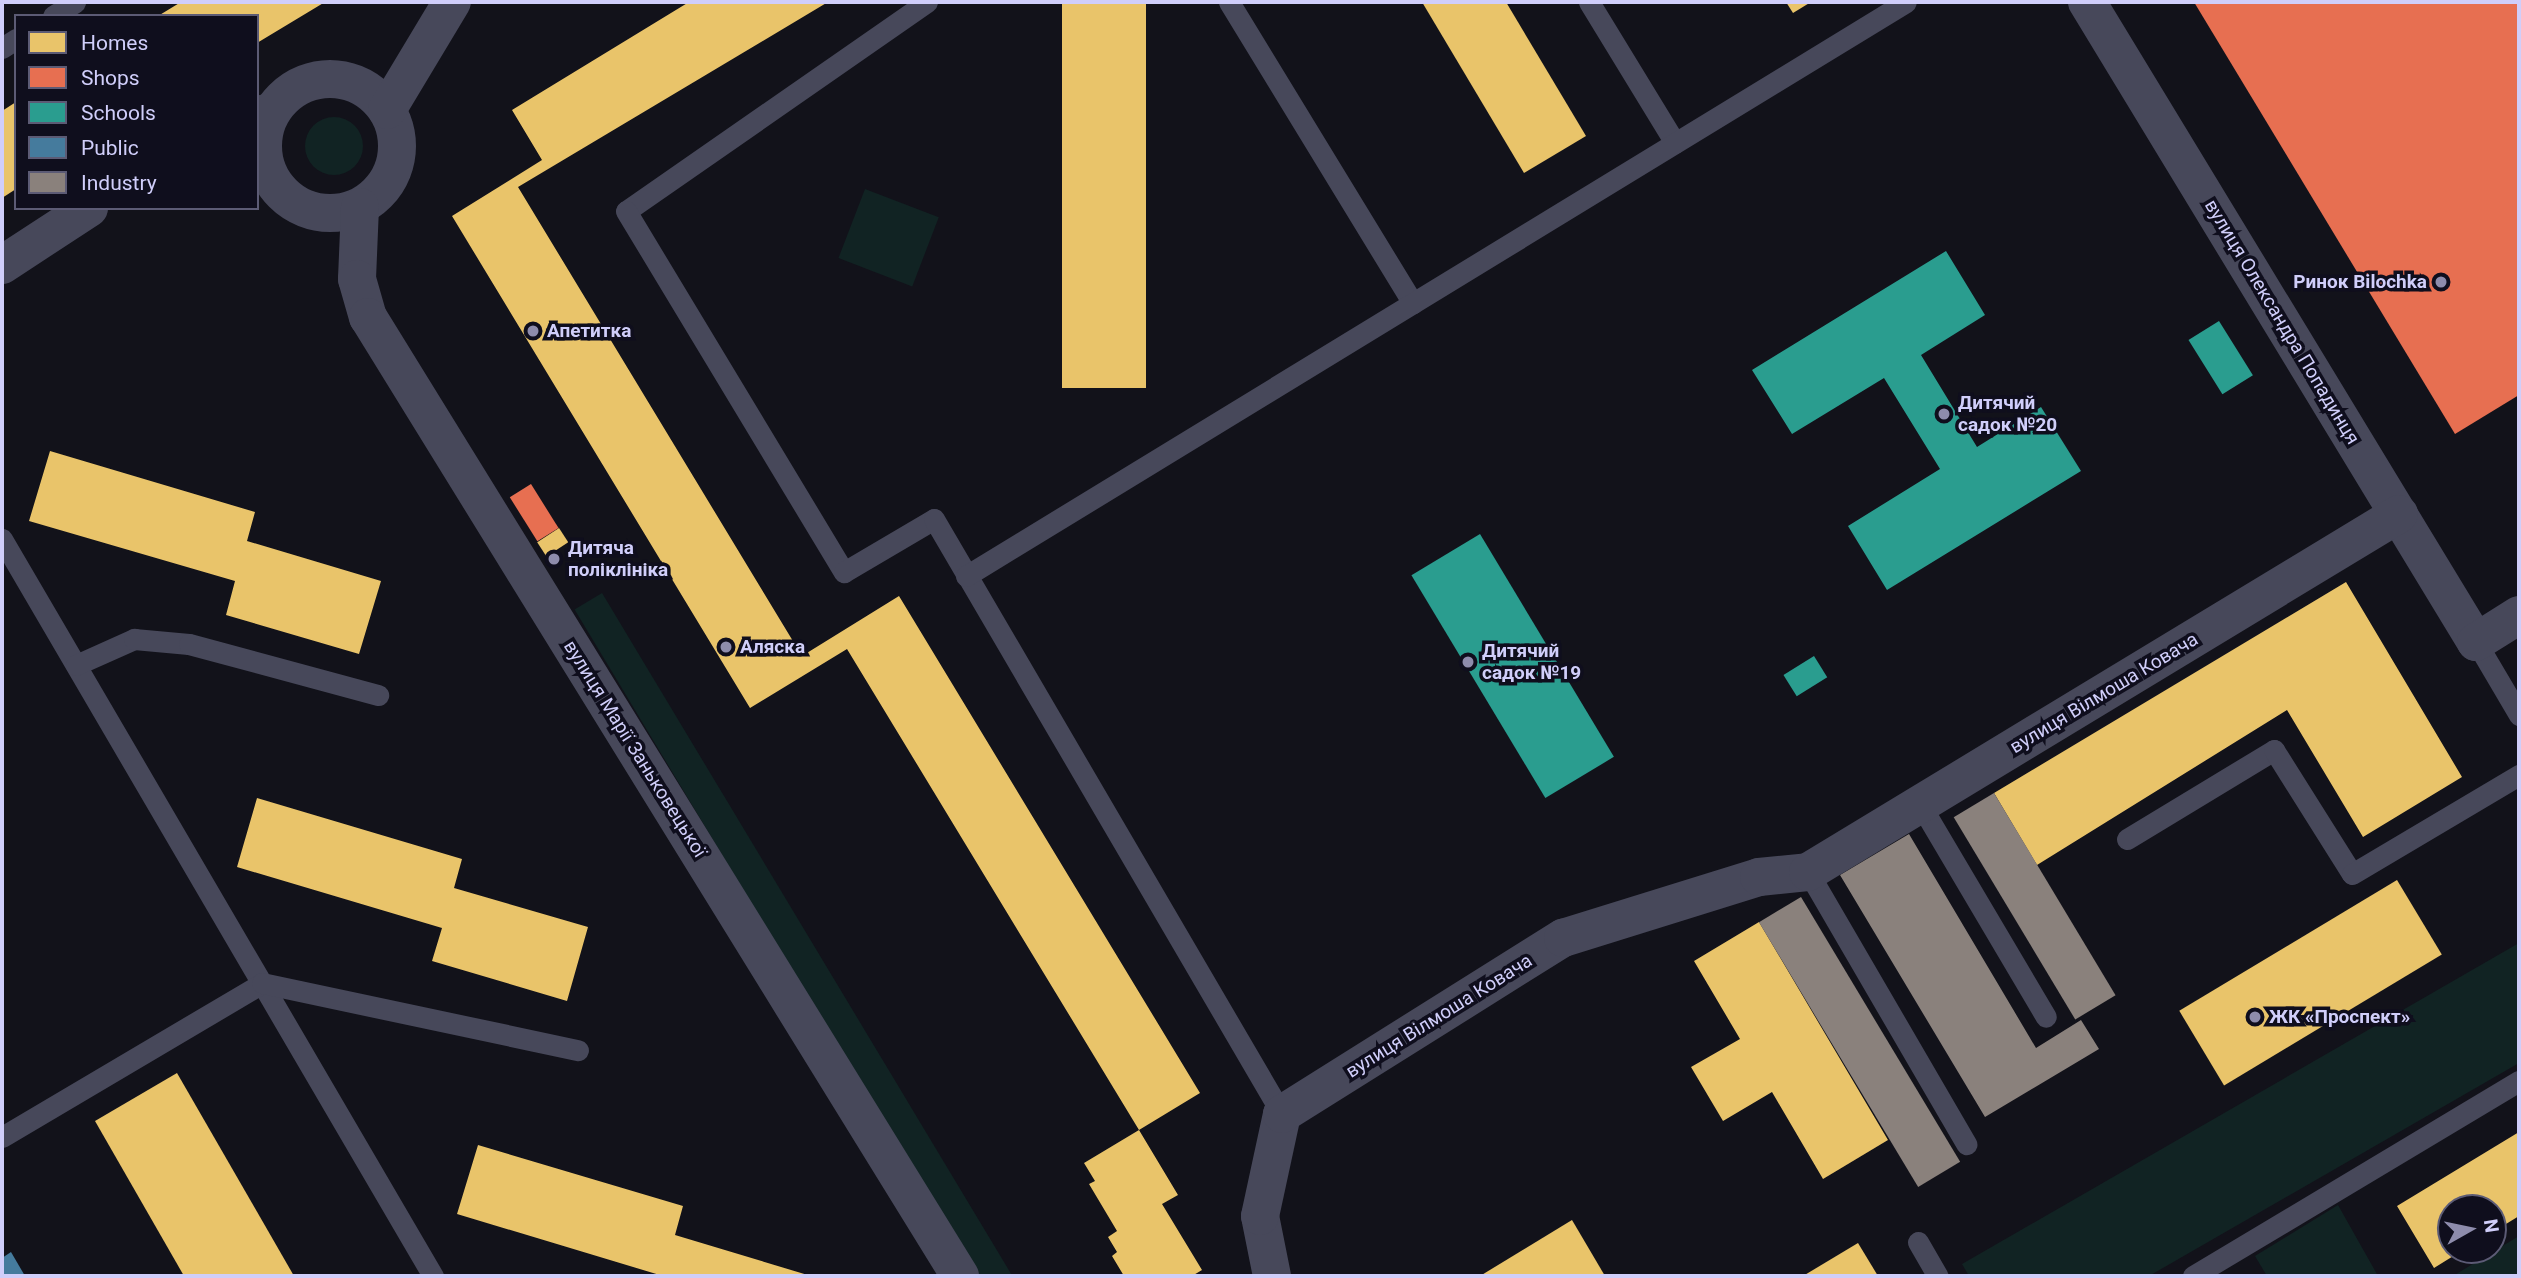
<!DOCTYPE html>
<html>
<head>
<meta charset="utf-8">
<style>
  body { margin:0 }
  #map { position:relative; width:2521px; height:1278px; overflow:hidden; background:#12121a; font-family:Roboto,sans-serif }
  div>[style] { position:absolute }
  .green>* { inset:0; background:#112323; transform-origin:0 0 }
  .round { border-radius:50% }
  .homes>* { inset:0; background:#e9c46a; transform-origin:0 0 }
  .shops>* { inset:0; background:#e76f51; transform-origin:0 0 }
  .schools>* { inset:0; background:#2a9d8f; transform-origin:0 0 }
  .public>* { inset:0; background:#457b9d }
  .industry>* { inset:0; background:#8a817c; transform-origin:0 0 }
  .service>* { height:21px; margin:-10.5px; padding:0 10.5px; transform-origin:10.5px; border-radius:10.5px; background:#47485a }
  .minor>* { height:38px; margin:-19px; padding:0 19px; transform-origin:19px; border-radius:19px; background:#47485a }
  .tertiary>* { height:38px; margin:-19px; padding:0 19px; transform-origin:19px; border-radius:19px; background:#47485a }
  .tertiary>.ring { margin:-19px; padding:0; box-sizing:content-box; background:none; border:38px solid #47485a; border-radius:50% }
  .dots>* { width:19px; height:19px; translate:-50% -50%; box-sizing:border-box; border:4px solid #0f0e1d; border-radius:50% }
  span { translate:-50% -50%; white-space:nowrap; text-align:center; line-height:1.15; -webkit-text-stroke:7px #0f0e1d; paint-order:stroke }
  .poi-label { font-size:19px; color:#d0cefa; font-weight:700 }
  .right { translate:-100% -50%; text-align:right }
  .left { translate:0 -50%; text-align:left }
  .street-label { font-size:19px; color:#d0cefa }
  .frame { position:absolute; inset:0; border:4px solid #d0cefa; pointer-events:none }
  .legend { position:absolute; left:14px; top:14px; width:245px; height:196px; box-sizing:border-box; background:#0f0e1d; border:2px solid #5c5b75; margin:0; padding:9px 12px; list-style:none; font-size:21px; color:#d0cefa }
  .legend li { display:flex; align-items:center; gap:14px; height:35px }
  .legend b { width:35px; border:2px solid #5c5b75 }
  .north { position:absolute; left:2437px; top:1194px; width:70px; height:70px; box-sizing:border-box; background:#0f0e1d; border:2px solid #5c5b75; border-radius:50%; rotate:81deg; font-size:19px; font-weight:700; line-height:28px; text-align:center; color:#d0cefa }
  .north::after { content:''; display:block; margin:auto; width:24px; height:32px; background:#8e8cac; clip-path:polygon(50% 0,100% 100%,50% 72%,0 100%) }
</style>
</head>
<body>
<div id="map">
  <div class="green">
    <i class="round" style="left:305px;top:117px;width:58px;height:58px"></i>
    <i style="left:865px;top:189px;width:79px;height:74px;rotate:21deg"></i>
    <i style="left:602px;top:593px;width:800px;height:32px;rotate:59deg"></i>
    <i style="clip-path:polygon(2519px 943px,2519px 1063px,2149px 1276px,1969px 1276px,1962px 1264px)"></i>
    <i style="clip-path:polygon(2338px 1205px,2378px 1276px,2267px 1276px,2255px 1256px)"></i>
    <i style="clip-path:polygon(2519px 1236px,2519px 1276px,2453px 1276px)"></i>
  </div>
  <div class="homes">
    <i style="clip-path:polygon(181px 2px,325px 2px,257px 43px,257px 16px,158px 16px)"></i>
    <i style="clip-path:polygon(689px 2px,828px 2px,518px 187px,802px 656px,899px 596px,1200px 1093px,1139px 1130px,847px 649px,750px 708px,452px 216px,542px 160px,512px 110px)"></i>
    <i style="left:1062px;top:2px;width:84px;height:386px"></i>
    <i style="clip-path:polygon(1422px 2px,1506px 2px,1586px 136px,1524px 173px)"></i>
    <i style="clip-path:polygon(1786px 2px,1811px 2px,1793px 13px)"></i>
    <i style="clip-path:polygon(16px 102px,16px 189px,2px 198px,2px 111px)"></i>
    <i style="clip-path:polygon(50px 451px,255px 512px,247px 541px,381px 581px,359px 654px,226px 615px,235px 581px,29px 521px)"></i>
    <i style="left:559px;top:528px;width:17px;height:26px;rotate:57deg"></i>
    <i style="clip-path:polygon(2346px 582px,2462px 777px,2363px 837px,2287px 710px,2037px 865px,1994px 793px)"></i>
    <i style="clip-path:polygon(257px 798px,462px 859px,454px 888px,588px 927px,567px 1001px,432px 961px,442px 928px,237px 867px)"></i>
    <i style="left:2397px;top:880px;width:87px;height:254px;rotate:59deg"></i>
    <i style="clip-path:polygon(1759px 922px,1888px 1140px,1823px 1179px,1772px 1092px,1723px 1121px,1691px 1067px,1740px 1039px,1694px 961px)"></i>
    <i style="clip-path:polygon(177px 1073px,294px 1276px,184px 1276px,95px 1121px)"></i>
    <i style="clip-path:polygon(1139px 1130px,1178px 1195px,1162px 1204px,1202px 1270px,1192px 1276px,1124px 1276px,1112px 1256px,1117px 1252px,1108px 1237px,1117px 1231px,1089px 1184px,1095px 1181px,1084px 1163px)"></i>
    <i style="clip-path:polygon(2519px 1132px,2519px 1216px,2493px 1232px,2493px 1208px,2451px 1208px,2451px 1250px,2463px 1250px,2434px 1268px,2397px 1206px)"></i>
    <i style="clip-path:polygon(478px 1145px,683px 1206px,675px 1235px,811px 1276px,663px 1276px,457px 1214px)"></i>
    <i style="clip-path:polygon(1572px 1220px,1605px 1276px,1480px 1276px)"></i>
    <i style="clip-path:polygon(1858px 1243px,1878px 1276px,1803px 1276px)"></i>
  </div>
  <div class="shops">
    <i style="clip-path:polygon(2194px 2px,2519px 2px,2519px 395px,2455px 434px)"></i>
    <i style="left:531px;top:484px;width:52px;height:25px;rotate:58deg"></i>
  </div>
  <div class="schools">
    <i style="clip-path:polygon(1946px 251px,1985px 315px,1921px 355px,1977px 447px,2041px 407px,2081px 471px,1887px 590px,1848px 526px,1940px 469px,1884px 378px,1792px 434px,1752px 370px)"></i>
    <i style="left:2219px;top:321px;width:64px;height:36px;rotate:58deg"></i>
    <i style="left:1480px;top:534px;width:260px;height:80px;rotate:59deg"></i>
    <i style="left:1814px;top:656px;width:25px;height:36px;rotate:58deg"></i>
  </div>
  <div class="public">
    <i style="clip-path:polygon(11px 1252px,25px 1276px,2px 1276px,2px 1258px)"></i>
  </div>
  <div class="industry">
    <i style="left:1994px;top:793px;width:236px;height:47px;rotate:59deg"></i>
    <i style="clip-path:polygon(1909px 834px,2036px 1048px,2081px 1020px,2099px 1049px,1985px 1117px,1840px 875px)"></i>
    <i style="left:1801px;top:897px;width:309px;height:49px;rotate:59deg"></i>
  </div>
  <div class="service">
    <i style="left:927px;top:2px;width:366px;rotate:145.2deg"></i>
    <i style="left:626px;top:211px;width:422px;rotate:58.9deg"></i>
    <i style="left:844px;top:572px;width:104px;rotate:-30.5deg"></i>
    <i style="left:934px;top:519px;width:689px;rotate:59.68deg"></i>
    <i style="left:1229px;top:2px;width:353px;rotate:58.6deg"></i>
    <i style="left:1589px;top:2px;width:165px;rotate:58.6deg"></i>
    <i style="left:53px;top:16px;width:26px;rotate:-32deg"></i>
    <i style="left:2px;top:48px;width:17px;rotate:-33deg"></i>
    <i style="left:2px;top:539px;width:854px;rotate:59.68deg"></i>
    <i style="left:966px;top:576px;width:1101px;rotate:-31.41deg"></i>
    <i style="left:2476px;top:642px;width:85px;rotate:59.5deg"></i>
    <i style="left:76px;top:665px;width:64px;rotate:-24.1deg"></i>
    <i style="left:134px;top:639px;width:55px;rotate:5.2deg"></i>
    <i style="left:189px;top:644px;width:196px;rotate:15.1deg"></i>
    <i style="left:1920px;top:804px;width:247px;rotate:59.4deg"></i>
    <i style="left:2127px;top:839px;width:172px;rotate:-31.2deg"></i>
    <i style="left:2274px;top:750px;width:146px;rotate:57.8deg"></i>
    <i style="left:2352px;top:874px;width:194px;rotate:-30.7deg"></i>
    <i style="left:1808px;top:872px;width:315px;rotate:59.8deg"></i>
    <i style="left:2px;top:1137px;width:302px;rotate:-30.6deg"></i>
    <i style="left:262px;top:983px;width:323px;rotate:12deg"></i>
    <i style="left:1918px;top:1242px;width:39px;rotate:60deg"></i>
    <i style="left:2193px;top:1276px;width:380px;rotate:-30.9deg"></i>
  </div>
  <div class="minor">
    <i style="left:2087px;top:2px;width:749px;rotate:58.71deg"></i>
    <i style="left:2476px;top:642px;width:51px;rotate:-32.1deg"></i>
    <i style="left:257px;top:115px;width:14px;rotate:-12deg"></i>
    <i style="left:2px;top:265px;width:104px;rotate:-33.2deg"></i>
    <i style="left:1272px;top:1276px;width:61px;rotate:-101.3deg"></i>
    <i style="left:1260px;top:1216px;width:104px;rotate:-77.8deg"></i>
    <i style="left:1282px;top:1114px;width:332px;rotate:-32.1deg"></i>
    <i style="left:1563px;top:938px;width:205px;rotate:-17.3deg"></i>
    <i style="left:1759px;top:877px;width:49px;rotate:-5.8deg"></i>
    <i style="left:1808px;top:872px;width:691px;rotate:-31.21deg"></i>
  </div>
  <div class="tertiary">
    <i class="ring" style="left:263px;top:79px;width:96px;height:96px"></i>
    <i style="left:387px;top:110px;width:126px;rotate:-59deg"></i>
    <i style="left:360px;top:207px;width:72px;rotate:92.4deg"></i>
    <i style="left:357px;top:279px;width:40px;rotate:74deg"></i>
    <i style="left:368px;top:317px;width:1127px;rotate:58.31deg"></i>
  </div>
  <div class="dots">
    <i style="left:2441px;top:282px;background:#8e8cac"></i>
    <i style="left:533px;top:331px;background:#8e8cac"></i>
    <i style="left:1944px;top:414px;background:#8e8cac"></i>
    <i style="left:554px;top:559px;background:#8e8cac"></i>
    <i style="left:726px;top:647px;background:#8e8cac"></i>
    <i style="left:1468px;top:662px;background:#8e8cac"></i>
    <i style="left:2255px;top:1017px;background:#8e8cac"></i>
  </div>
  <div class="poi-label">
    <span class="right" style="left:2427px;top:282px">Ринок Bilochka</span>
    <span class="left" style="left:547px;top:331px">Апетитка</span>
    <span class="left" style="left:1958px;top:414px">Дитячий<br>садок №20</span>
    <span class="left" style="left:568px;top:559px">Дитяча<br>поліклініка</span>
    <span class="left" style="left:740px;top:647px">Аляска</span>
    <span class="left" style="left:1482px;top:662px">Дитячий<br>садок №19</span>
    <span class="left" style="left:2269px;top:1017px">ЖК «Проспект»</span>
  </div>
  <div class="street-label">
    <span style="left:2282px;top:322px;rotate:59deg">вулиця Олександра Попадинця</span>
    <span style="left:2104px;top:693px;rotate:-31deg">вулиця Вілмоша Ковача</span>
    <span style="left:635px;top:749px;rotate:58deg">вулиця Марії Заньковецької</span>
    <span style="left:1439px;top:1016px;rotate:-32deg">вулиця Вілмоша Ковача</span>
  </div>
  <div class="frame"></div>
  <ul class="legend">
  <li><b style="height:19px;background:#e9c46a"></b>Homes</li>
  <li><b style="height:19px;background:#e76f51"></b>Shops</li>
  <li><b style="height:19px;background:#2a9d8f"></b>Schools</li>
  <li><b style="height:19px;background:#457b9d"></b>Public</li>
  <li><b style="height:19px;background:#8a817c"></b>Industry</li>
  </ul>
  <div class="north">N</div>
</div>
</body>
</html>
